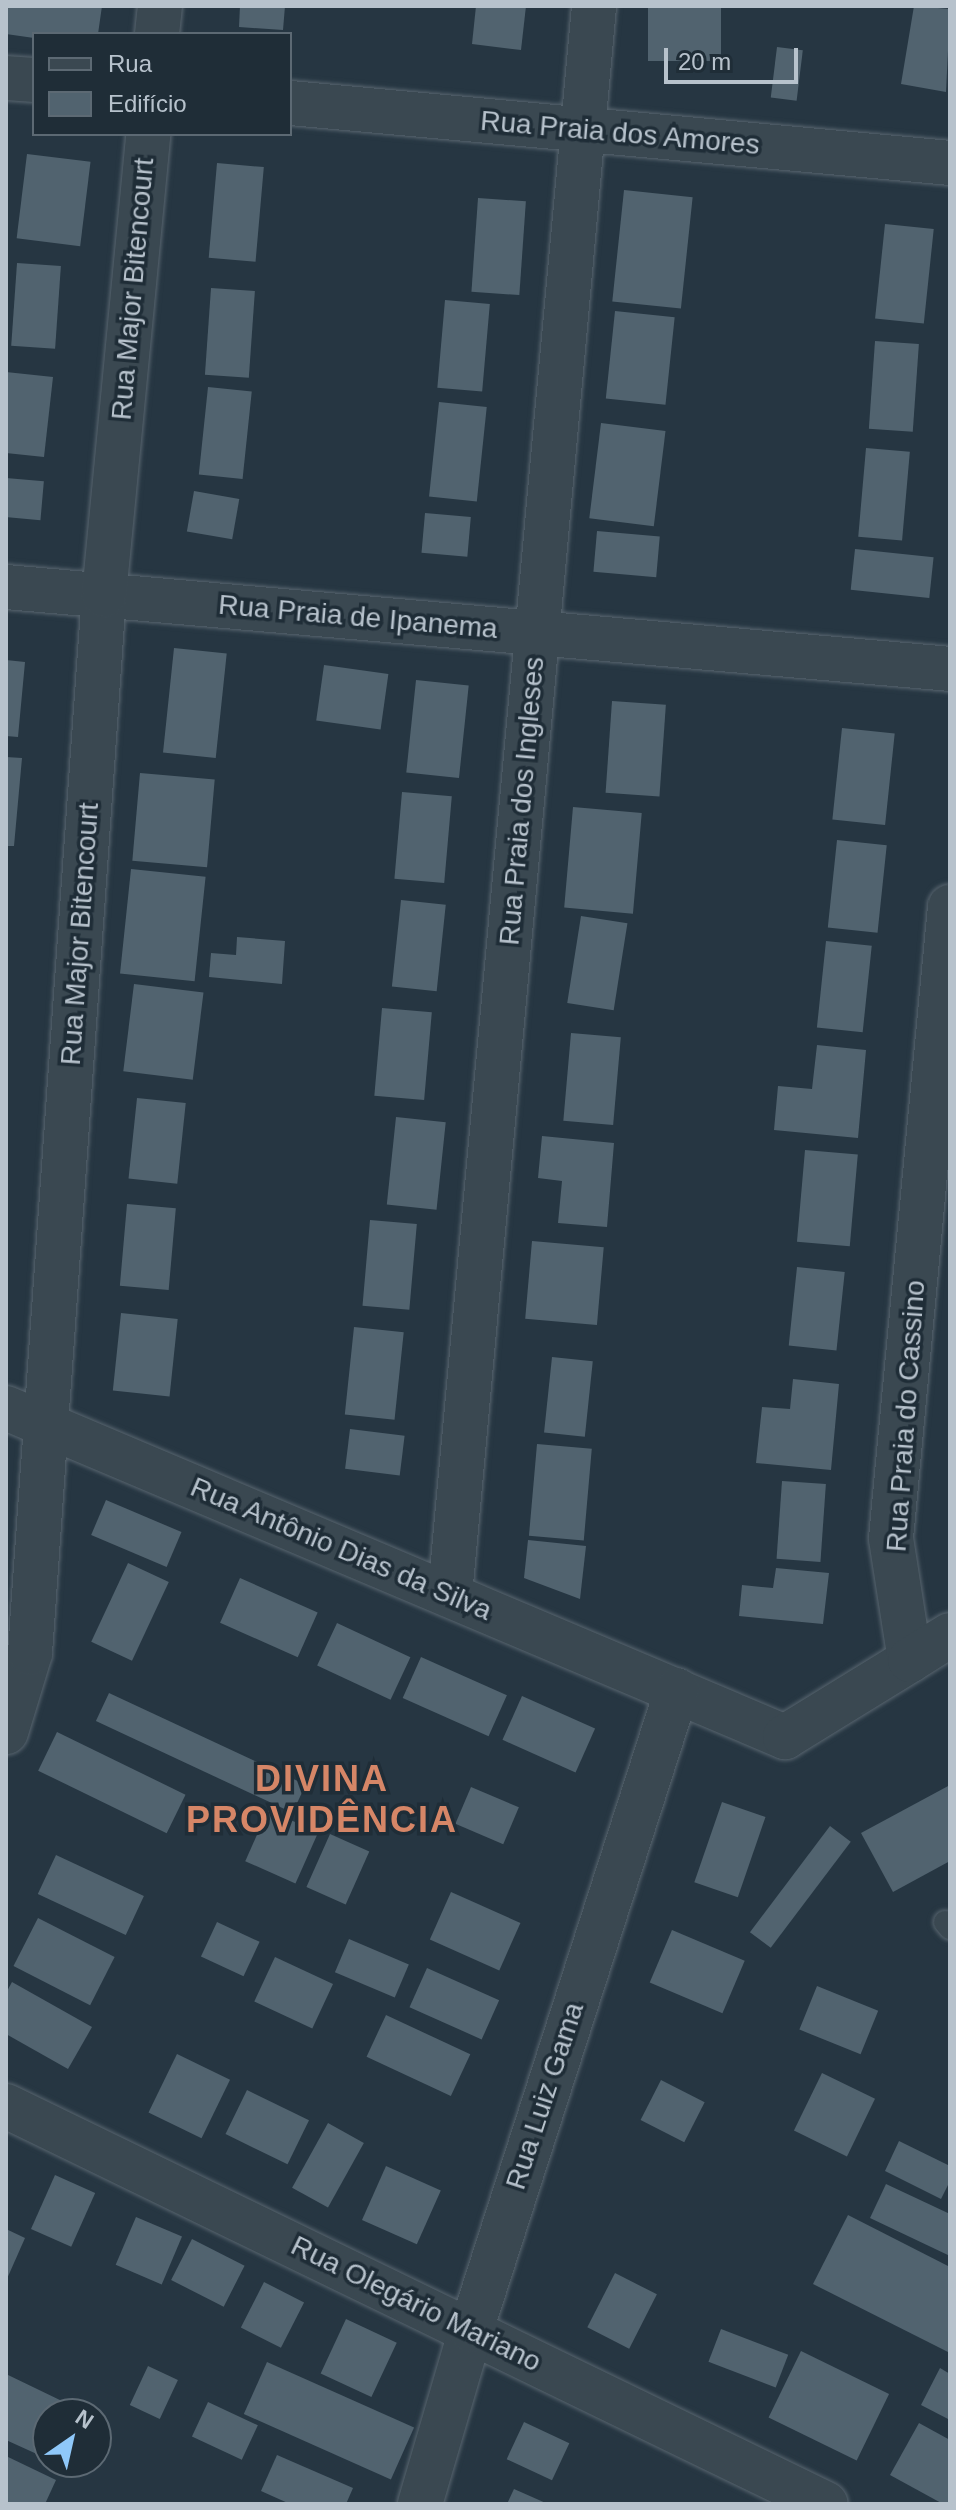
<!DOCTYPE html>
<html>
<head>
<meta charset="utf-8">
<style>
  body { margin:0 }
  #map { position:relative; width:956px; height:2510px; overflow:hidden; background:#263642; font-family:Helvetica,sans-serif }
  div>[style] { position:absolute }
  .building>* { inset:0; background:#51636f; transform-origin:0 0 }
  .roads { filter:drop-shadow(0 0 2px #58656f) drop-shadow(0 0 2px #58656f) }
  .lane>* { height:22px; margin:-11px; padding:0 11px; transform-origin:11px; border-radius:11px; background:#3a4851 }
  .street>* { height:44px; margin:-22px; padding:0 22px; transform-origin:22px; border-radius:22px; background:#3a4851 }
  span { translate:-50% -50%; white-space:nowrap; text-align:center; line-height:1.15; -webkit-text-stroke:7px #1f2d37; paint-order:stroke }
  .street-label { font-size:28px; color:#b7c2cc }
  .district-label { font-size:36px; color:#d68667; font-weight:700; letter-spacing:2px }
  .frame { position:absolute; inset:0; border:8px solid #b7c2cc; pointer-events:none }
  .legend { position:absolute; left:32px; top:32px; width:260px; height:104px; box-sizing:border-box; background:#1f2d37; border:2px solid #5c6973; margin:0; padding:10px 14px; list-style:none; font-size:24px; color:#b7c2cc }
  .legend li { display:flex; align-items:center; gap:16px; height:40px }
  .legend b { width:40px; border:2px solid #5c6973 }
  .north { position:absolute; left:32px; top:2398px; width:80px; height:80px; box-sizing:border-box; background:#1f2d37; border:2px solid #5c6973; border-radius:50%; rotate:34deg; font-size:22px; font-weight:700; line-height:32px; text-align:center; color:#b7c2cc }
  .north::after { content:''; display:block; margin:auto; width:28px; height:36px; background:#8fc8f9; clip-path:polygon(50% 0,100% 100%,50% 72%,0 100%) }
  .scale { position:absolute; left:664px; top:48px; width:134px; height:36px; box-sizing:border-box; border:4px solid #b7c2cc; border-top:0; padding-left:10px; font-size:24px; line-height:28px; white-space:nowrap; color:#b7c2cc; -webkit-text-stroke:6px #1f2d37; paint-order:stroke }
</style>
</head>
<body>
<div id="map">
  <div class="building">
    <i style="clip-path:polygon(6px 6px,102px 6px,98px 34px,34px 34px,34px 38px,6px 34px)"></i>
    <i style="clip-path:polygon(240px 6px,285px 6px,283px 30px,239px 27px)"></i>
    <i style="clip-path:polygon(476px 6px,526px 6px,521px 50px,472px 44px)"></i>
    <i style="left:648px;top:6px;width:73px;height:55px"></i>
    <i style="clip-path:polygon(914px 6px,950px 9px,946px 92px,901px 84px)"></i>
    <i style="left:777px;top:47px;width:26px;height:51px;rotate:7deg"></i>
    <i style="left:27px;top:154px;width:64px;height:85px;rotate:7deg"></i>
    <i style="left:217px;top:163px;width:47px;height:95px;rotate:5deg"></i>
    <i style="left:624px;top:190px;width:69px;height:112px;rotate:6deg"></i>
    <i style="left:478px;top:198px;width:48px;height:94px;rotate:4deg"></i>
    <i style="left:885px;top:224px;width:49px;height:95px;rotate:6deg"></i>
    <i style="left:17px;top:263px;width:44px;height:83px;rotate:4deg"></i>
    <i style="left:211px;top:288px;width:44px;height:87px;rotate:4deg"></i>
    <i style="left:445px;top:300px;width:45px;height:88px;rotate:5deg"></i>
    <i style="left:615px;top:311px;width:60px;height:88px;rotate:6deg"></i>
    <i style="left:875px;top:341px;width:44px;height:88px;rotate:4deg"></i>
    <i style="clip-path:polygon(6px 372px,53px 377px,44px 457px,6px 453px)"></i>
    <i style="left:208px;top:387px;width:44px;height:88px;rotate:6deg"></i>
    <i style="left:439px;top:402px;width:48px;height:95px;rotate:6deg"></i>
    <i style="left:601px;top:423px;width:65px;height:96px;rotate:7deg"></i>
    <i style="left:866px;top:448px;width:44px;height:89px;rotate:5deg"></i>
    <i style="left:6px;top:478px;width:38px;height:39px;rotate:5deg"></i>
    <i style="left:194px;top:491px;width:46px;height:41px;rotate:10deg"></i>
    <i style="left:425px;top:513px;width:46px;height:40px;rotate:5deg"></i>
    <i style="left:597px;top:531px;width:63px;height:41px;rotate:5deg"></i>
    <i style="left:855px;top:549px;width:79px;height:41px;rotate:6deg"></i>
    <i style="left:174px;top:648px;width:53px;height:105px;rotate:6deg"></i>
    <i style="clip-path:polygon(6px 660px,25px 662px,18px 737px,6px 736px)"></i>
    <i style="left:324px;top:665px;width:65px;height:56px;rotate:8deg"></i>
    <i style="left:416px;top:680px;width:53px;height:93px;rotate:6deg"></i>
    <i style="left:612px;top:701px;width:54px;height:92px;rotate:4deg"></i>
    <i style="left:842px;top:728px;width:53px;height:92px;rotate:6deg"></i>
    <i style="clip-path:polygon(6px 757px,22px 758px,14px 846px,6px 846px)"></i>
    <i style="left:140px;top:773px;width:75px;height:88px;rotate:5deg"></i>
    <i style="left:402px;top:792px;width:50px;height:87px;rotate:5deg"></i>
    <i style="left:573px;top:807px;width:69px;height:101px;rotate:5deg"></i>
    <i style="left:837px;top:840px;width:50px;height:88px;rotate:6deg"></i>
    <i style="left:131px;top:869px;width:75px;height:105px;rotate:6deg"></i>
    <i style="left:401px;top:900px;width:45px;height:87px;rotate:6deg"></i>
    <i style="left:581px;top:916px;width:47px;height:88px;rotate:9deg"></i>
    <i style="clip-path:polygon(237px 937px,285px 941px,282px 984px,209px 977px,211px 953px,236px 955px)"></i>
    <i style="left:826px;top:941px;width:46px;height:87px;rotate:6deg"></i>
    <i style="left:134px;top:984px;width:70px;height:88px;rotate:7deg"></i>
    <i style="left:382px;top:1008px;width:50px;height:88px;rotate:5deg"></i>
    <i style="left:571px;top:1033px;width:50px;height:88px;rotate:5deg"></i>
    <i style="clip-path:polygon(817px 1045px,866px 1050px,858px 1138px,774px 1130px,778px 1086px,812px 1089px)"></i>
    <i style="left:137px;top:1098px;width:49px;height:81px;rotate:6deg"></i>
    <i style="left:396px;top:1117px;width:50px;height:88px;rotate:6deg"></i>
    <i style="clip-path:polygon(542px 1136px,614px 1143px,607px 1227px,558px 1223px,562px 1181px,538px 1178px)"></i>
    <i style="left:805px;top:1150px;width:53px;height:92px;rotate:5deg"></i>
    <i style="left:127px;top:1204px;width:49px;height:82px;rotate:5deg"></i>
    <i style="left:370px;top:1220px;width:47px;height:86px;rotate:5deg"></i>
    <i style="left:532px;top:1241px;width:72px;height:78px;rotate:5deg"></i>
    <i style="left:797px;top:1267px;width:48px;height:79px;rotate:6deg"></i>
    <i style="left:121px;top:1313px;width:57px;height:78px;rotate:6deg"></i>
    <i style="left:354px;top:1327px;width:50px;height:88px;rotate:6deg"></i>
    <i style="left:552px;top:1357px;width:41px;height:76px;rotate:6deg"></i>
    <i style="clip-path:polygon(793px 1379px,839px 1384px,831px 1470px,756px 1463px,762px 1407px,790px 1409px)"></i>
    <i style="left:350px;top:1429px;width:55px;height:40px;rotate:7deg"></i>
    <i style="left:537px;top:1444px;width:55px;height:92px;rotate:5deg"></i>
    <i style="left:782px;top:1481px;width:44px;height:78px;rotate:4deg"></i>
    <i style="left:106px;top:1500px;width:82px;height:38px;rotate:23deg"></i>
    <i style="clip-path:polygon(528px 1540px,586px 1546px,580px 1599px,524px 1578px)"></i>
    <i style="left:128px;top:1563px;width:45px;height:87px;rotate:25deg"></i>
    <i style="clip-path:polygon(776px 1568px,829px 1573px,823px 1624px,739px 1616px,742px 1585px,773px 1588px)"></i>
    <i style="left:240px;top:1578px;width:85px;height:49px;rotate:24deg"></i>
    <i style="left:337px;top:1623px;width:81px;height:47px;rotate:25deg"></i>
    <i style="left:421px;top:1657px;width:94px;height:45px;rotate:24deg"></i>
    <i style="left:109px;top:1693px;width:217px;height:31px;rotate:25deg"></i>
    <i style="left:522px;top:1696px;width:80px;height:48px;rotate:24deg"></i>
    <i style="left:57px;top:1732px;width:143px;height:43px;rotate:26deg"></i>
    <i style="clip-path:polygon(950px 1785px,950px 1861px,893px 1892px,861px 1833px)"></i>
    <i style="left:471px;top:1787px;width:52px;height:40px;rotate:23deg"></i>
    <i style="left:722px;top:1802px;width:46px;height:85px;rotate:19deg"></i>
    <i style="left:268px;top:1810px;width:55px;height:56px;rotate:24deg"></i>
    <i style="left:830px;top:1826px;width:26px;height:133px;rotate:37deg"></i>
    <i style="left:330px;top:1834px;width:43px;height:58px;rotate:24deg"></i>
    <i style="left:56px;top:1855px;width:97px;height:43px;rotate:25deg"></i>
    <i style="left:451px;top:1892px;width:76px;height:52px;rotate:24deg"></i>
    <i style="left:38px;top:1918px;width:86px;height:54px;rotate:27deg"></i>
    <i style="left:217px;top:1922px;width:47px;height:38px;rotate:25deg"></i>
    <i style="left:672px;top:1930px;width:79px;height:57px;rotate:23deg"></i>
    <i style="left:349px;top:1939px;width:65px;height:36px;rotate:23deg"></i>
    <i style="left:275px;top:1957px;width:64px;height:49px;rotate:25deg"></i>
    <i style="left:427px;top:1968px;width:79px;height:43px;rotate:24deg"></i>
    <i style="clip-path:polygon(12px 1982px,92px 2027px,68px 2069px,6px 2034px,6px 1993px)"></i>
    <i style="left:817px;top:1986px;width:66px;height:47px;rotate:22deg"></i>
    <i style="left:386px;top:2015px;width:93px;height:46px;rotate:25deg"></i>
    <i style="left:177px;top:2054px;width:59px;height:65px;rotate:26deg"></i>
    <i style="left:822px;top:2073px;width:59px;height:64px;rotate:26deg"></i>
    <i style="left:661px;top:2080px;width:49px;height:45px;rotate:27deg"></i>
    <i style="left:247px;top:2090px;width:69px;height:49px;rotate:26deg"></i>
    <i style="left:328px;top:2123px;width:41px;height:74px;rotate:29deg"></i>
    <i style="clip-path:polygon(899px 2141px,950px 2166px,950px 2181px,941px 2199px,885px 2171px)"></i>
    <i style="left:386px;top:2166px;width:60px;height:59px;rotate:24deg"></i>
    <i style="left:55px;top:2175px;width:44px;height:59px;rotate:24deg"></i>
    <i style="clip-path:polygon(886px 2184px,950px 2214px,950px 2256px,870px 2218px)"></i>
    <i style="clip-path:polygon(848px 2215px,950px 2267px,950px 2353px,813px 2284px)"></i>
    <i style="left:136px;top:2217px;width:50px;height:52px;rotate:23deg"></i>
    <i style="clip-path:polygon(6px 2229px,25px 2238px,6px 2281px)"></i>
    <i style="left:192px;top:2239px;width:59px;height:46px;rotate:27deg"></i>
    <i style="left:615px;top:2273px;width:47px;height:61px;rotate:27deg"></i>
    <i style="left:264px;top:2282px;width:45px;height:51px;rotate:27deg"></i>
    <i style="left:346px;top:2319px;width:56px;height:60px;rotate:25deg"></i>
    <i style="left:721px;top:2329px;width:72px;height:35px;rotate:21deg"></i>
    <i style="left:801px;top:2351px;width:98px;height:74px;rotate:26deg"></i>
    <i style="left:267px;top:2362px;width:161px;height:57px;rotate:24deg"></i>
    <i style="left:148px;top:2366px;width:33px;height:43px;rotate:25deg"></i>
    <i style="clip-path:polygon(940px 2368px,950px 2374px,950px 2420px,921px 2405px)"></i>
    <i style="clip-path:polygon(6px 2374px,64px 2402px,59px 2414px,48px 2414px,48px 2436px,39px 2455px,6px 2440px)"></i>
    <i style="left:208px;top:2402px;width:55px;height:38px;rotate:25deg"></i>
    <i style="left:524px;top:2422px;width:50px;height:41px;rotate:25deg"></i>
    <i style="clip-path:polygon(919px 2423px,950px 2440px,950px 2504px,943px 2504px,890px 2475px)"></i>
    <i style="clip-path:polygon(277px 2455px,353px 2488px,346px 2504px,290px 2504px,261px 2491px)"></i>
    <i style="clip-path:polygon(6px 2456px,56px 2480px,45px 2504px,6px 2504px)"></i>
    <i style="clip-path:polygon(514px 2489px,548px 2504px,507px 2504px)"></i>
  </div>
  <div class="roads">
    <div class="lane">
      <i style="left:945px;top:1922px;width:8px;rotate:50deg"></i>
    </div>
    <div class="street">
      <i style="left:157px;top:34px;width:28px;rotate:-84deg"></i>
      <i style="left:6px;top:78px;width:28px;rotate:4deg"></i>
      <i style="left:290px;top:103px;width:663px;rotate:5.19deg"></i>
      <i style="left:6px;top:587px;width:948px;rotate:4.96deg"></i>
      <i style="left:6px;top:1408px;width:846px;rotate:22.9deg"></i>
      <i style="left:785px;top:1737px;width:147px;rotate:-31.6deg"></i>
      <i style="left:910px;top:1660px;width:123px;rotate:-98.9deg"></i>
      <i style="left:891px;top:1538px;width:634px;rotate:-84.66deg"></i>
      <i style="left:450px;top:1595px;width:1596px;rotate:-84.82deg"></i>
      <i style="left:910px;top:1660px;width:47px;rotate:-32deg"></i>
      <i style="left:6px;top:1732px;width:83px;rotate:-73.1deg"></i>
      <i style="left:30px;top:1653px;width:1061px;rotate:-86deg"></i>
      <i style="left:104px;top:595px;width:463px;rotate:-84.5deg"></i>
      <i style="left:6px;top:2106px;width:911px;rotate:25.89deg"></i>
      <i style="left:420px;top:2504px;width:181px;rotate:-73.7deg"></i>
      <i style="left:471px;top:2330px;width:672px;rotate:-72.16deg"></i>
    </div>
  </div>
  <div class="street-label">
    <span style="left:620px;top:133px;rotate:5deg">Rua Praia dos Amores</span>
    <span style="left:133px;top:289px;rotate:-85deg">Rua Major Bitencourt</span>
    <span style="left:358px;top:617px;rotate:5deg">Rua Praia de Ipanema</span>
    <span style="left:522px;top:801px;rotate:-85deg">Rua Praia dos Ingleses</span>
    <span style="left:80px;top:934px;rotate:-86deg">Rua Major Bitencourt</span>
    <span style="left:906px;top:1416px;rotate:-86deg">Rua Praia do Cassino</span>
    <span style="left:341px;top:1549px;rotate:23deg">Rua Antônio Dias da Silva</span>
    <span style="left:545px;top:2096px;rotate:-72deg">Rua Luiz Gama</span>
    <span style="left:416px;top:2304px;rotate:26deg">Rua Olegário Mariano</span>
  </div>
  <div class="district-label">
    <span style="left:322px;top:1799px">DIVINA<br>PROVIDÊNCIA</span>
  </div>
  <div class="frame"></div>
  <ul class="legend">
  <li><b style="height:10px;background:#3a4851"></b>Rua</li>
  <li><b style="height:22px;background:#51636f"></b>Edifício</li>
  </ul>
  <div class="north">N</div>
  <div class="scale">20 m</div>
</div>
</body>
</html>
